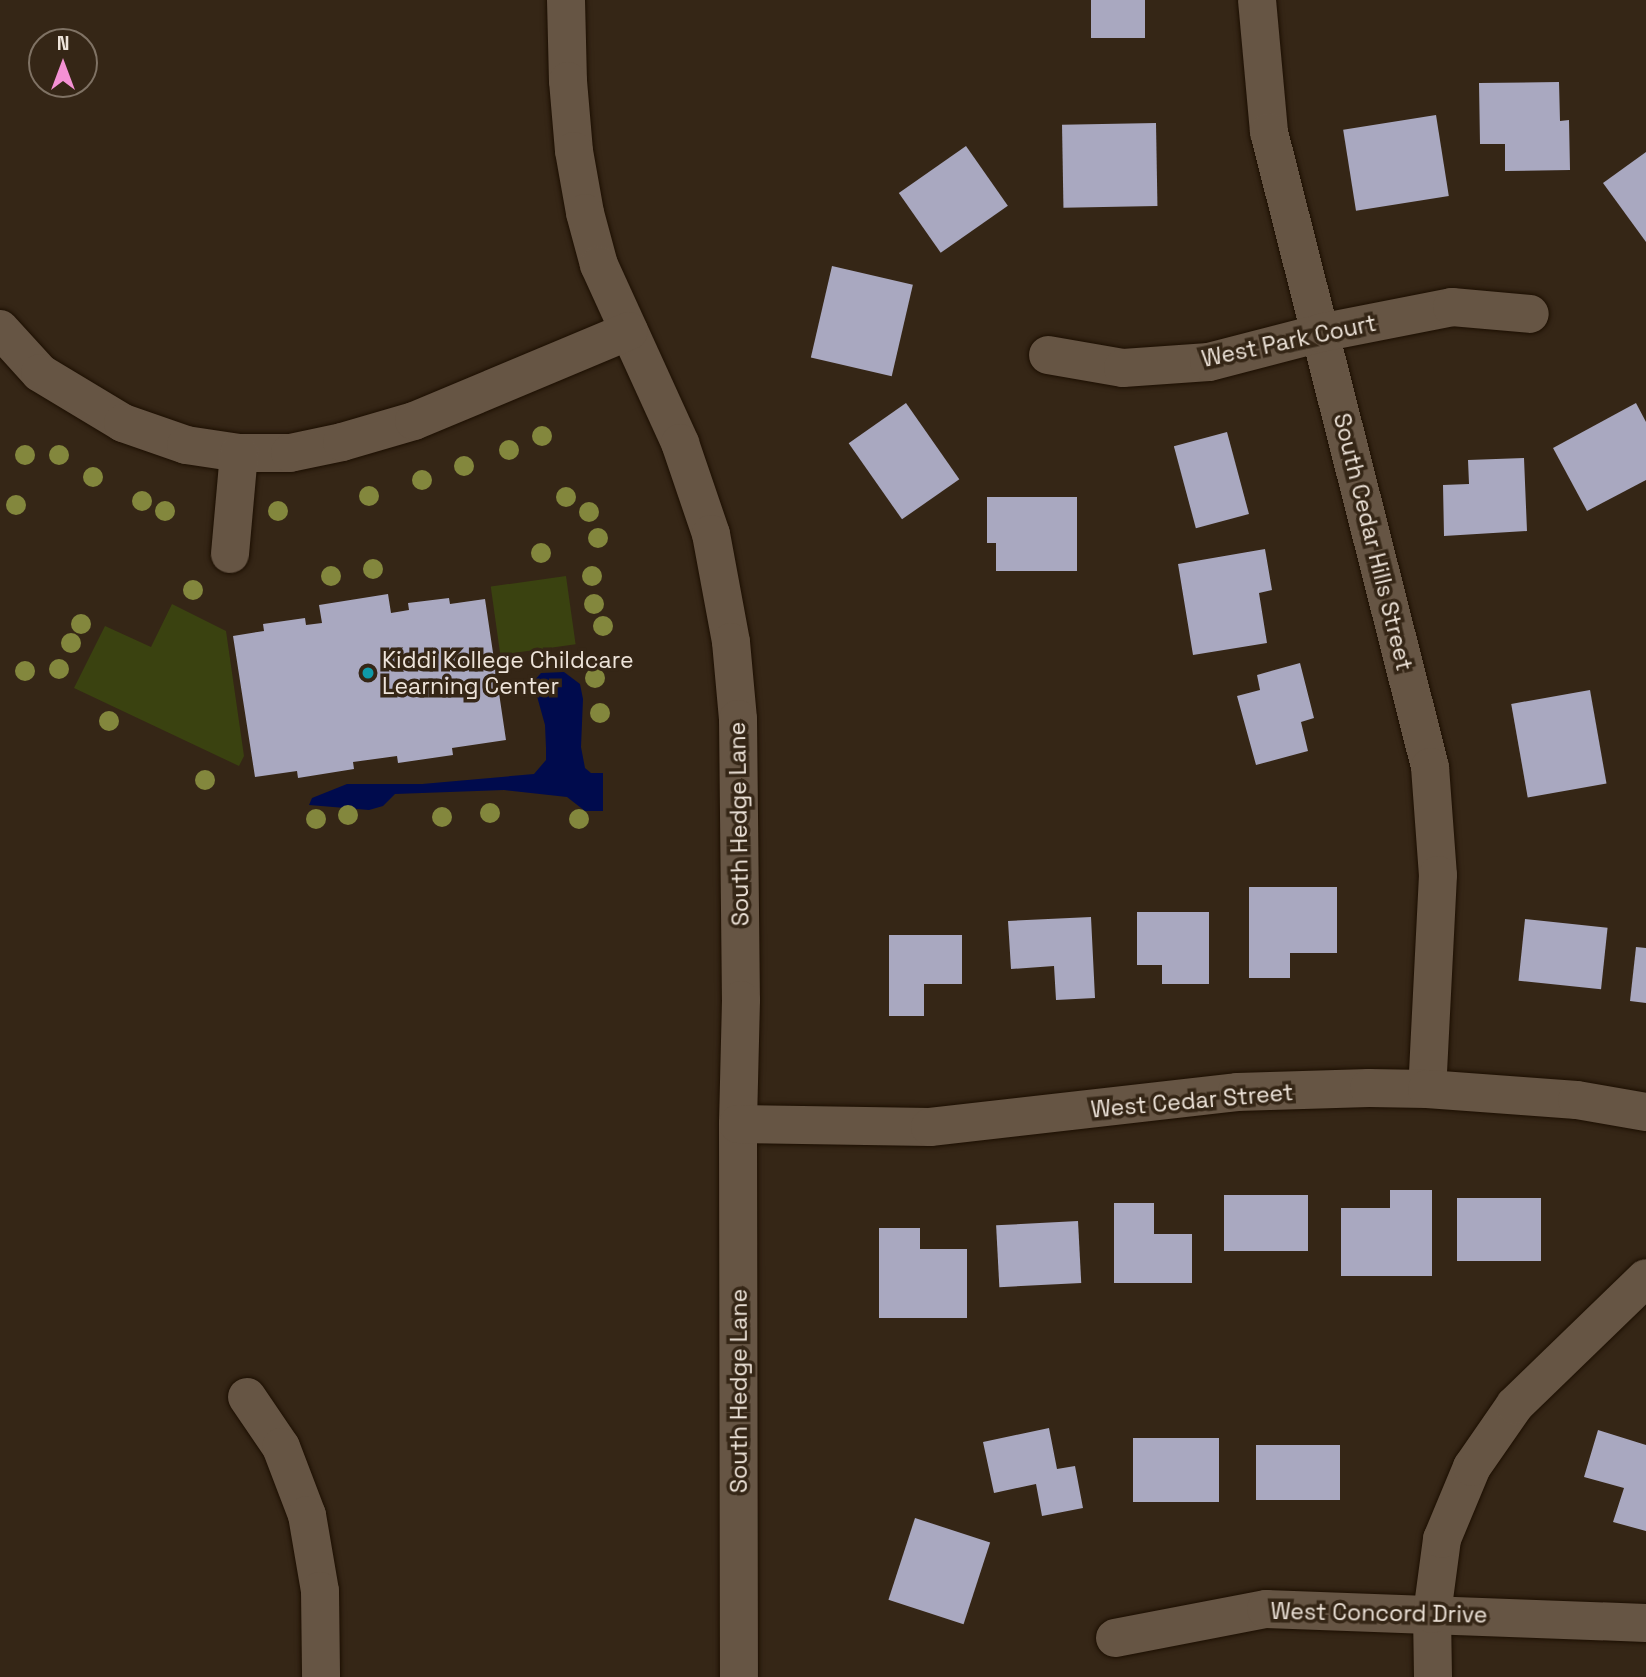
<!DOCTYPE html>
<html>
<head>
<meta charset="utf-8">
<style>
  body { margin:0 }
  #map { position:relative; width:1646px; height:1677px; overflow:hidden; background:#352616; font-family:"Space Grotesk",sans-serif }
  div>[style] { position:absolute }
  .green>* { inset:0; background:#3a4210; transform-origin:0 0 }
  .water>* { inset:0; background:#000b4d }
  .building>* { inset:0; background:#a9a8c0; transform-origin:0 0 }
  .roads { filter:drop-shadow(0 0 2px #1c0f02) drop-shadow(0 0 2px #1c0f02) }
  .minor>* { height:38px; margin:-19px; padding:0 19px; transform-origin:19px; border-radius:19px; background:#654 }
  .trees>* { width:20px; height:20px; margin:-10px; border-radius:50%; background:#83873d }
  .dots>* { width:19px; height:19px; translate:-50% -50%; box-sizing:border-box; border:4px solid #352616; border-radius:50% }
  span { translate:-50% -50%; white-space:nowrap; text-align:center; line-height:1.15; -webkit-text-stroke:7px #352616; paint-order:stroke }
  .street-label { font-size:23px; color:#eee4da }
  .poi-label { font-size:23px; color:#eee4da }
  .left { translate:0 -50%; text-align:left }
  .north { position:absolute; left:28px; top:28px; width:70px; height:70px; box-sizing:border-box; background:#352616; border:2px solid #7f7264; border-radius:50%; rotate:0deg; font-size:19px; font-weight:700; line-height:28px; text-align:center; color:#eee4da }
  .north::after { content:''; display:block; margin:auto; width:24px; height:32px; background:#f491d4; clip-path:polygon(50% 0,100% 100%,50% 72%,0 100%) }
</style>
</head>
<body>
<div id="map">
  <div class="green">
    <i style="left:566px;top:576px;width:69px;height:76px;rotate:82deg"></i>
    <i style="clip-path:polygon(172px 604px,226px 631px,244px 756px,239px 766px,74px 688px,105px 626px,151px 647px)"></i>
  </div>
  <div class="water">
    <i style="clip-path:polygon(564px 672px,580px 684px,583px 699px,581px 747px,585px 768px,591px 773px,603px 773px,603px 811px,585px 811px,567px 797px,504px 790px,395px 794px,383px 806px,369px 810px,309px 805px,312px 798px,347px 784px,422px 784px,534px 774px,546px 760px,546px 748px,545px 725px,533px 682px,541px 673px)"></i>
  </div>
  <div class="building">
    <i style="left:1091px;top:0;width:54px;height:38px"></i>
    <i style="clip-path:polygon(1559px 82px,1560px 121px,1569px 120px,1570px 170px,1505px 171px,1505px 144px,1480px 144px,1479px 83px)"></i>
    <i style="left:1436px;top:115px;width:82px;height:94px;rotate:81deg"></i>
    <i style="left:1156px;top:123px;width:83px;height:94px;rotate:89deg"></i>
    <i style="left:966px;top:146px;width:73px;height:82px;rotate:55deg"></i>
    <i style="clip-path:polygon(1646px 152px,1646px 242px,1603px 183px)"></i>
    <i style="left:832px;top:266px;width:83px;height:94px;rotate:13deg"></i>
    <i style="left:906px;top:403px;width:93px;height:70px;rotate:55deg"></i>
    <i style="clip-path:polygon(1636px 403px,1646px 422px,1646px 480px,1587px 511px,1553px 448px)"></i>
    <i style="left:1227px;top:432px;width:85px;height:55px;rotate:75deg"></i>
    <i style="clip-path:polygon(1524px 458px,1527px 531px,1444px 536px,1443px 485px,1469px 484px,1468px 460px)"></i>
    <i style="clip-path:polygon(987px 497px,1077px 497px,1077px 571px,996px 571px,996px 543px,987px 543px)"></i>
    <i style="clip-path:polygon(1265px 549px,1272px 590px,1259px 593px,1267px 643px,1193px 655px,1178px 564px)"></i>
    <i style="clip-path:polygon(388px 594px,391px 613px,409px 610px,408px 603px,449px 598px,450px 604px,485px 599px,506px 740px,452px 748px,453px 755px,398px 763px,397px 756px,353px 762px,354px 769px,298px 778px,297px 771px,255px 777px,233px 636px,264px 631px,263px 624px,305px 618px,306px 625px,322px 623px,319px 605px)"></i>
    <i style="clip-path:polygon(1300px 663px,1314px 718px,1301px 722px,1308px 751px,1256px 765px,1237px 696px,1260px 690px,1257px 675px)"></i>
    <i style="left:1590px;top:690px;width:95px;height:80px;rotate:80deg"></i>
    <i style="clip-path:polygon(1249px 887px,1337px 887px,1337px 953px,1290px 953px,1290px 978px,1249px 978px)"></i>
    <i style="clip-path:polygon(1137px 912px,1209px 912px,1209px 984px,1162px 984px,1162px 965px,1137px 965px)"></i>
    <i style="clip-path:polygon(1091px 917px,1095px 998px,1056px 1000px,1054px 966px,1011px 969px,1008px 921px)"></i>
    <i style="left:1525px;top:919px;width:83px;height:62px;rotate:6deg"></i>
    <i style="clip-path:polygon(889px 935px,962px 935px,962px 984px,924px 984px,924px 1016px,889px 1016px)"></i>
    <i style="clip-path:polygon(1636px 947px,1646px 948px,1646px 1003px,1630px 1001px)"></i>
    <i style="clip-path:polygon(1390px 1190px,1432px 1190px,1432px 1276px,1341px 1276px,1341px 1208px,1390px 1208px)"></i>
    <i style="left:1224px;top:1195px;width:84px;height:56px"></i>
    <i style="left:1457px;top:1198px;width:84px;height:63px"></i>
    <i style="clip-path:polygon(1114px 1203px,1154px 1203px,1154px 1234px,1192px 1234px,1192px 1283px,1114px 1283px)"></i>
    <i style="left:1078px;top:1221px;width:62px;height:82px;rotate:87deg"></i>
    <i style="clip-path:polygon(879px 1228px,920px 1228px,920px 1249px,967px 1249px,967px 1318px,879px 1318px)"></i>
    <i style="clip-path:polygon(1049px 1428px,1057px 1469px,1075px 1466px,1083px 1508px,1042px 1516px,1036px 1484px,994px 1493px,983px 1442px)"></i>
    <i style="clip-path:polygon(1598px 1430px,1646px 1445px,1646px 1531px,1613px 1522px,1624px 1488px,1584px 1477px)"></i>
    <i style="left:1133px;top:1438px;width:86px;height:64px"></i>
    <i style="left:1256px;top:1445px;width:84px;height:55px"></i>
    <i style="left:915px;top:1518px;width:79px;height:86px;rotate:18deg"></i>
  </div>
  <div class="roads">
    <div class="minor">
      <i style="left:566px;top:0;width:81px;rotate:88.6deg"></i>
      <i style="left:568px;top:81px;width:70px;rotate:85.1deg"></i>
      <i style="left:574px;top:151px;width:63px;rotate:79.9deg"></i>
      <i style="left:585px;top:213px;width:54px;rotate:74.9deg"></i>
      <i style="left:599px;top:265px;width:196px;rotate:65.5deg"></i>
      <i style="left:680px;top:443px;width:96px;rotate:71.2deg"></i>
      <i style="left:711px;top:534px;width:110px;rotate:79.5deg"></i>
      <i style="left:731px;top:642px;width:77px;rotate:84.8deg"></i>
      <i style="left:738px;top:719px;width:281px;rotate:89.4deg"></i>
      <i style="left:741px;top:1000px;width:124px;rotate:91.4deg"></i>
      <i style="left:738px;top:1124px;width:553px;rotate:89.9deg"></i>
      <i style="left:1257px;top:0;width:133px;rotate:84.8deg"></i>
      <i style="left:1269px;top:132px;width:655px;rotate:75.77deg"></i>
      <i style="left:1430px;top:767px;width:108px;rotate:85.8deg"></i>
      <i style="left:1438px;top:875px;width:214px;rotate:92.9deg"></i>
      <i style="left:0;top:329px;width:59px;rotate:47.7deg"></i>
      <i style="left:40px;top:373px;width:97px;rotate:31.1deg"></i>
      <i style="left:123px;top:423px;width:67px;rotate:19.2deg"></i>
      <i style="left:186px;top:445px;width:54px;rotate:8.6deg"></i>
      <i style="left:239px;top:453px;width:51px"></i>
      <i style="left:290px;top:453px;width:53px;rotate:-11.9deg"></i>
      <i style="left:342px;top:442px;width:75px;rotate:-16.3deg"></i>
      <i style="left:414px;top:421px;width:233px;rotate:-22.7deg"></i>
      <i style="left:1048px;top:355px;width:76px;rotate:9.8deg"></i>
      <i style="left:1123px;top:368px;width:86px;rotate:-4deg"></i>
      <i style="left:1209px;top:362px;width:115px;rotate:-14.6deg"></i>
      <i style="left:1320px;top:333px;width:135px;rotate:-11.1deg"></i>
      <i style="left:1452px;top:307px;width:78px;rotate:5.1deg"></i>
      <i style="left:230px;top:554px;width:101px;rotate:-84.9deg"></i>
      <i style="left:738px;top:1124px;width:192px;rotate:0.9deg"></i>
      <i style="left:930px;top:1127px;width:309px;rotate:-6.5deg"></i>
      <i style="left:1237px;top:1092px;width:132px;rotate:-1.7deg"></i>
      <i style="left:1369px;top:1088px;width:58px;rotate:1deg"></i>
      <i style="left:1427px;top:1089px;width:150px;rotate:4.2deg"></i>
      <i style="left:1577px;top:1100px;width:70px;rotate:9.9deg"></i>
      <i style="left:247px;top:1397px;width:60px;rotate:55.8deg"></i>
      <i style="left:281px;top:1447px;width:73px;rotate:69.1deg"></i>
      <i style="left:307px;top:1515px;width:77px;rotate:80.3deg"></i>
      <i style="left:320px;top:1591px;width:86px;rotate:89.3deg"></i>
      <i style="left:1115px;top:1638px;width:154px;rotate:-10.9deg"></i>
      <i style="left:1266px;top:1609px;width:380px;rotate:2.1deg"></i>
      <i style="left:1433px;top:1677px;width:63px;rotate:-90.9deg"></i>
      <i style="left:1432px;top:1614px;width:76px;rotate:-82.4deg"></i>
      <i style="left:1442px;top:1539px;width:78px;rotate:-67.4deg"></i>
      <i style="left:1472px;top:1467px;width:75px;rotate:-55.3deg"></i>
      <i style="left:1515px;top:1405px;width:182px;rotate:-44.1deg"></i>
    </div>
  </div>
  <div class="trees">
    <i style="left:542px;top:436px"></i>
    <i style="left:509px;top:450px"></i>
    <i style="left:25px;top:455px"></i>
    <i style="left:59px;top:455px"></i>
    <i style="left:464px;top:466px"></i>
    <i style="left:93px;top:477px"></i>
    <i style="left:422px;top:480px"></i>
    <i style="left:369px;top:496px"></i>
    <i style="left:566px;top:497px"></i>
    <i style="left:142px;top:501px"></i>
    <i style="left:16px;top:505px"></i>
    <i style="left:165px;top:511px"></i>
    <i style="left:278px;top:511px"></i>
    <i style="left:589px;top:512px"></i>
    <i style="left:598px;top:538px"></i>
    <i style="left:541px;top:553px"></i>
    <i style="left:373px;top:569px"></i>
    <i style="left:331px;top:576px"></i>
    <i style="left:592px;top:576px"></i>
    <i style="left:193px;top:590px"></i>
    <i style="left:594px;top:604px"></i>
    <i style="left:81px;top:624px"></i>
    <i style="left:603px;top:626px"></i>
    <i style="left:71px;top:643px"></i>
    <i style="left:59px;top:669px"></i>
    <i style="left:25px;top:671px"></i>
    <i style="left:595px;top:678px"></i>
    <i style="left:600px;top:713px"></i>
    <i style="left:109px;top:721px"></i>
    <i style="left:205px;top:780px"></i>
    <i style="left:490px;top:813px"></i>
    <i style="left:348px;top:815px"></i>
    <i style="left:442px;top:817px"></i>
    <i style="left:316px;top:819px"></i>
    <i style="left:579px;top:819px"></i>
  </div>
  <div class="dots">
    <i style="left:368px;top:673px;background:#0f9aa8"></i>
  </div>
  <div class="street-label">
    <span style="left:1289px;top:341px;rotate:-12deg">West Park Court</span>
    <span style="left:1373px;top:542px;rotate:76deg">South Cedar Hills Street</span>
    <span style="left:739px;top:824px;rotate:-91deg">South Hedge Lane</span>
    <span style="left:1192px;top:1101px;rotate:-5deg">West Cedar Street</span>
    <span style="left:739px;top:1391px;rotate:-90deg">South Hedge Lane</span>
    <span style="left:1379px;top:1613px;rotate:1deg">West Concord Drive</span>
  </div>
  <div class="poi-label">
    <span class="left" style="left:382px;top:673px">Kiddi Kollege Childcare<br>Learning Center</span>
  </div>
  <div class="north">N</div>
</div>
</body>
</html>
